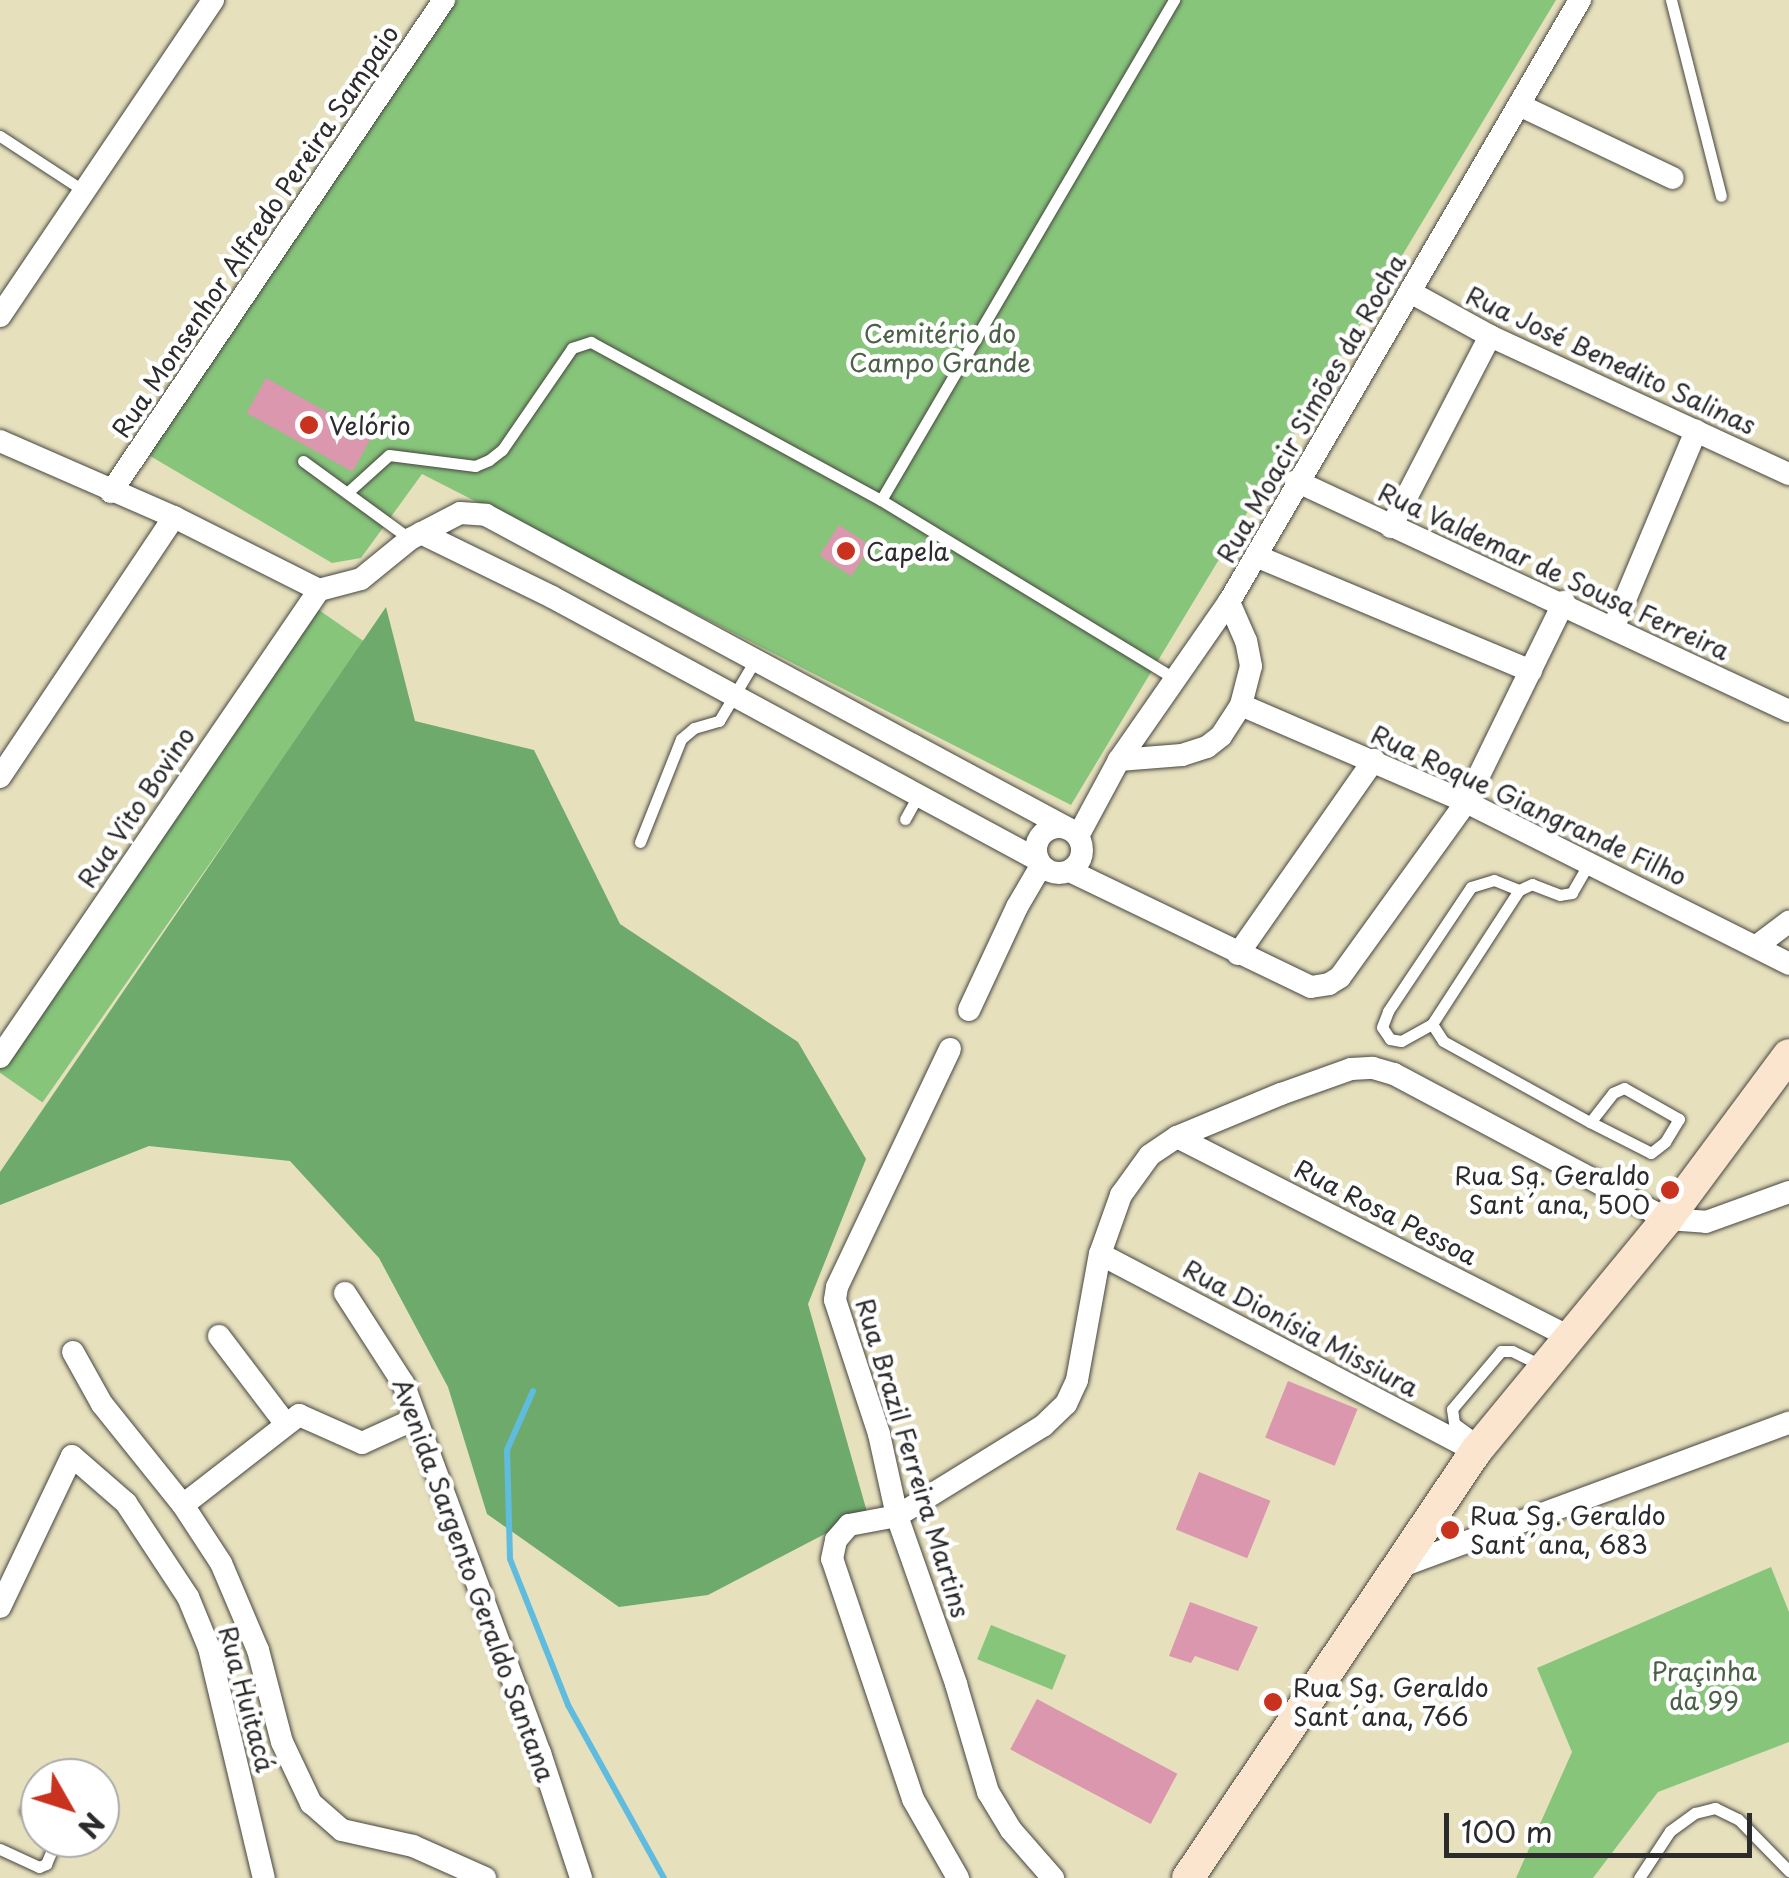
<!DOCTYPE html>
<html>
<head>
<meta charset="utf-8">
<style>
  body { margin:0 }
  #map { position:relative; width:1789px; height:1878px; overflow:hidden; background:#e6e0bd; font-family:"Playpen Sans",sans-serif }
  div>[style] { position:absolute }
  .green>* { inset:0; background:#87c57b; transform-origin:0 0 }
  .forest>* { inset:0; background:#6daa6b }
  .stream>* { height:6px; margin:-3px; padding:0 3px; transform-origin:3px; border-radius:3px; background:#60bcde }
  .building>* { inset:0; background:#da97ae; transform-origin:0 0 }
  .roads { filter:drop-shadow(0 0 2px #474641) drop-shadow(0 0 2px #474641) }
  .lane>* { height:11px; margin:-5.5px; padding:0 5.5px; transform-origin:5.5px; border-radius:5.5px; background:#fff }
  .street>* { height:22px; margin:-11px; padding:0 11px; transform-origin:11px; border-radius:11px; background:#fff }
  .street>.ring { margin:-11px; padding:0; box-sizing:content-box; background:none; border:22px solid #fff; border-radius:50% }
  .secondary>* { height:32px; margin:-16px; padding:0 16px; transform-origin:16px; border-radius:16px; background:#fce5cf }
  .dots>* { width:28px; height:28px; translate:-50% -50%; box-sizing:border-box; border:5px solid #fff; border-radius:50% }
  span { translate:-50% -50%; white-space:nowrap; text-align:center; line-height:1.15; -webkit-text-stroke:9px #fff; paint-order:stroke }
  .street-label { font-size:25px; color:#2b2b2b }
  .park-label { font-size:25px; color:#4b6147 }
  .poi-label { font-size:25px; color:#2b2b2b }
  .left { translate:0 -50%; text-align:left }
  .right { translate:-100% -50%; text-align:right }
  .north { position:absolute; left:20px; top:1758px; width:100px; height:100px; box-sizing:border-box; background:#fff; border:2px solid #aaa; border-radius:50%; rotate:129deg; font-size:28px; font-weight:700; line-height:40px; text-align:center; color:#2b2b2b }
  .north::after { content:''; display:block; margin:auto; width:35px; height:45px; background:#c8321e; clip-path:polygon(50% 0,100% 100%,50% 72%,0 100%) }
  .scale { position:absolute; left:1444px; top:1813px; width:308px; height:45px; box-sizing:border-box; border:5px solid #2b2b2b; border-top:0; padding-left:12px; font-size:30px; line-height:35px; white-space:nowrap; color:#2b2b2b; -webkit-text-stroke:8px #fff; paint-order:stroke }
</style>
</head>
<body>
<div id="map">
  <div class="green">
    <i style="clip-path:polygon(457px 0,1556px 0,1071px 805px,422px 474px,361px 558px,332px 563px,140px 450px)"></i>
    <i style="left:319px;top:610px;width:56px;height:562px;rotate:35deg"></i>
    <i style="clip-path:polygon(1771px 1567px,1789px 1612px,1789px 1742px,1658px 1792px,1593px 1878px,1516px 1878px,1572px 1752px,1537px 1668px)"></i>
    <i style="left:991px;top:1625px;width:81px;height:37px;rotate:22deg"></i>
  </div>
  <div class="forest">
    <i style="clip-path:polygon(386px 607px,415px 721px,534px 750px,620px 924px,798px 1042px,866px 1159px,808px 1304px,867px 1512px,708px 1595px,619px 1607px,487px 1514px,448px 1387px,379px 1258px,290px 1161px,149px 1146px,0 1205px,0 1172px)"></i>
  </div>
  <div class="stream">
    <i style="left:533px;top:1391px;width:64px;rotate:113.8deg"></i>
    <i style="left:507px;top:1450px;width:109px;rotate:88.4deg"></i>
    <i style="left:510px;top:1559px;width:157px;rotate:68.3deg"></i>
    <i style="left:568px;top:1705px;width:198px;rotate:61deg"></i>
  </div>
  <div class="building">
    <i style="left:266px;top:378px;width:121px;height:40px;rotate:29deg"></i>
    <i style="left:839px;top:525px;width:38px;height:36px;rotate:33deg"></i>
    <i style="left:1288px;top:1381px;width:75px;height:61px;rotate:22deg"></i>
    <i style="left:1199px;top:1472px;width:77px;height:62px;rotate:22deg"></i>
    <i style="clip-path:polygon(1190px 1602px,1258px 1627px,1238px 1671px,1195px 1656px,1191px 1663px,1169px 1656px)"></i>
    <i style="left:1037px;top:1699px;width:159px;height:57px;rotate:28deg"></i>
  </div>
  <div class="roads">
    <div class="lane">
      <i style="left:1671px;top:0;width:202px;rotate:75.7deg"></i>
      <i style="left:0;top:136px;width:100px;rotate:33.2deg"></i>
      <i style="left:303px;top:461px;width:132px;rotate:36.1deg"></i>
      <i style="left:348px;top:492px;width:55px;rotate:-42.1deg"></i>
      <i style="left:389px;top:455px;width:87px;rotate:7.3deg"></i>
      <i style="left:475px;top:466px;width:15px;rotate:-23deg"></i>
      <i style="left:489px;top:460px;width:16px;rotate:-38deg"></i>
      <i style="left:502px;top:450px;width:124px;rotate:-55.5deg"></i>
      <i style="left:572px;top:348px;width:20px;rotate:-18deg"></i>
      <i style="left:591px;top:342px;width:330px;rotate:28.6deg"></i>
      <i style="left:881px;top:500px;width:343px;rotate:31.3deg"></i>
      <i style="left:881px;top:500px;width:580px;rotate:-59.63deg"></i>
      <i style="left:905px;top:819px;width:25px;rotate:-61deg"></i>
      <i style="left:640px;top:842px;width:111px;rotate:-68.3deg"></i>
      <i style="left:681px;top:739px;width:17px;rotate:-40deg"></i>
      <i style="left:694px;top:728px;width:26px;rotate:-16deg"></i>
      <i style="left:719px;top:721px;width:69px;rotate:-59.3deg"></i>
      <i style="left:1589px;top:863px;width:34px;rotate:120deg"></i>
      <i style="left:1572px;top:893px;width:12px;rotate:171deg"></i>
      <i style="left:1560px;top:895px;width:30px;rotate:-159deg"></i>
      <i style="left:1532px;top:884px;width:14px;rotate:155deg"></i>
      <i style="left:1519px;top:890px;width:160px;rotate:123deg"></i>
      <i style="left:1432px;top:1024px;width:20px;rotate:57deg"></i>
      <i style="left:1443px;top:1041px;width:168px;rotate:28.9deg"></i>
      <i style="left:1590px;top:1122px;width:68px;rotate:26.9deg"></i>
      <i style="left:1651px;top:1153px;width:18px;rotate:-38deg"></i>
      <i style="left:1665px;top:1142px;width:27px;rotate:-59deg"></i>
      <i style="left:1679px;top:1119px;width:63px;rotate:-150.6deg"></i>
      <i style="left:1624px;top:1088px;width:12px;rotate:156deg"></i>
      <i style="left:1613px;top:1093px;width:37px;rotate:128deg"></i>
      <i style="left:1432px;top:1024px;width:35px;rotate:151deg"></i>
      <i style="left:1401px;top:1041px;width:11px;rotate:-170deg"></i>
      <i style="left:1390px;top:1039px;width:14px;rotate:-124deg"></i>
      <i style="left:1382px;top:1027px;width:17px;rotate:-69deg"></i>
      <i style="left:1388px;top:1011px;width:149px;rotate:-56.2deg"></i>
      <i style="left:1471px;top:887px;width:24px;rotate:-17deg"></i>
      <i style="left:1494px;top:880px;width:27px;rotate:22deg"></i>
      <i style="left:1480px;top:1442px;width:32px;rotate:-144deg"></i>
      <i style="left:1454px;top:1423px;width:14px;rotate:-98deg"></i>
      <i style="left:1452px;top:1409px;width:76px;rotate:-49.8deg"></i>
      <i style="left:1501px;top:1351px;width:11px"></i>
      <i style="left:1512px;top:1351px;width:32px;rotate:26deg"></i>
      <i style="left:26px;top:1811px;width:15px;rotate:23deg"></i>
      <i style="left:0;top:1849px;width:43px;rotate:24.8deg"></i>
      <i style="left:39px;top:1867px;width:8px;rotate:-23deg"></i>
      <i style="left:46px;top:1864px;width:28px;rotate:-67deg"></i>
      <i style="left:1639px;top:1878px;width:56px;rotate:-56.6deg"></i>
      <i style="left:1670px;top:1831px;width:31px;rotate:-36deg"></i>
      <i style="left:1695px;top:1813px;width:21px;rotate:-14deg"></i>
      <i style="left:1715px;top:1808px;width:25px;rotate:26deg"></i>
      <i style="left:1738px;top:1819px;width:73px;rotate:45.6deg"></i>
    </div>
    <div class="street">
      <i style="left:1519px;top:105px;width:170px;rotate:25.4deg"></i>
      <i style="left:1410px;top:292px;width:91px;rotate:28.8deg"></i>
      <i style="left:1490px;top:336px;width:329px;rotate:24.8deg"></i>
      <i style="left:0;top:316px;width:381px;rotate:-56deg"></i>
      <i style="left:0;top:441px;width:190px;rotate:23.6deg"></i>
      <i style="left:174px;top:517px;width:162px;rotate:26.7deg"></i>
      <i style="left:319px;top:590px;width:43px;rotate:-14.7deg"></i>
      <i style="left:361px;top:579px;width:63px;rotate:-39.2deg"></i>
      <i style="left:410px;top:539px;width:56px;rotate:-27.5deg"></i>
      <i style="left:460px;top:513px;width:26px;rotate:4deg"></i>
      <i style="left:486px;top:515px;width:662px;rotate:28.31deg"></i>
      <i style="left:1296px;top:481px;width:544px;rotate:25.01deg"></i>
      <i style="left:111px;top:492px;width:594px;rotate:-55.91deg"></i>
      <i style="left:1391px;top:527px;width:215px;rotate:-62.6deg"></i>
      <i style="left:421px;top:533px;width:146px;rotate:26deg"></i>
      <i style="left:552px;top:597px;width:553px;rotate:28.42deg"></i>
      <i style="left:1256px;top:556px;width:298px;rotate:22.7deg"></i>
      <i style="left:1614px;top:626px;width:212px;rotate:-67.2deg"></i>
      <i style="left:1241px;top:705px;width:245px;rotate:23.3deg"></i>
      <i style="left:1466px;top:802px;width:361px;rotate:26.6deg"></i>
      <i style="left:1119px;top:760px;width:63px;rotate:-4.5deg"></i>
      <i style="left:1182px;top:755px;width:26px;rotate:-18deg"></i>
      <i style="left:1207px;top:747px;width:18px;rotate:-38deg"></i>
      <i style="left:1221px;top:736px;width:37px;rotate:-57deg"></i>
      <i style="left:1241px;top:705px;width:40px;rotate:-75.6deg"></i>
      <i style="left:1251px;top:666px;width:25px;rotate:-101deg"></i>
      <i style="left:1246px;top:641px;width:43px;rotate:-113.6deg"></i>
      <i style="left:0;top:777px;width:313px;rotate:-56.2deg"></i>
      <i class="ring" style="left:1036px;top:827px;width:24px;height:24px"></i>
      <i style="left:1078px;top:836px;width:86px;rotate:-61.7deg"></i>
      <i style="left:1119px;top:760px;width:193px;rotate:-55.2deg"></i>
      <i style="left:1229px;top:602px;width:697px;rotate:-59.76deg"></i>
      <i style="left:1070px;top:871px;width:267px;rotate:25.7deg"></i>
      <i style="left:1311px;top:987px;width:18px;rotate:-9deg"></i>
      <i style="left:1329px;top:984px;width:13px;rotate:-32deg"></i>
      <i style="left:1340px;top:977px;width:216px;rotate:-54.2deg"></i>
      <i style="left:1466px;top:802px;width:223px;rotate:-63.9deg"></i>
      <i style="left:1758px;top:945px;width:39px;rotate:-37deg"></i>
      <i style="left:1238px;top:954px;width:237px;rotate:-55deg"></i>
      <i style="left:969px;top:1010px;width:114px;rotate:-65deg"></i>
      <i style="left:1017px;top:907px;width:48px;rotate:-59.7deg"></i>
      <i style="left:950px;top:1049px;width:263px;rotate:115.4deg"></i>
      <i style="left:837px;top:1287px;width:13px;rotate:99deg"></i>
      <i style="left:835px;top:1300px;width:141px;rotate:71.8deg"></i>
      <i style="left:879px;top:1434px;width:84px;rotate:77.6deg"></i>
      <i style="left:897px;top:1516px;width:178px;rotate:70.6deg"></i>
      <i style="left:956px;top:1684px;width:113px;rotate:73.5deg"></i>
      <i style="left:988px;top:1792px;width:44px;rotate:58.8deg"></i>
      <i style="left:1011px;top:1830px;width:64px;rotate:48.8deg"></i>
      <i style="left:0;top:1057px;width:566px;rotate:-55.66deg"></i>
      <i style="left:1177px;top:1137px;width:441px;rotate:27deg"></i>
      <i style="left:1100px;top:1254px;width:424px;rotate:27.7deg"></i>
      <i style="left:345px;top:1293px;width:107px;rotate:57.2deg"></i>
      <i style="left:403px;top:1383px;width:395px;rotate:69.7deg"></i>
      <i style="left:540px;top:1753px;width:132px;rotate:71.8deg"></i>
      <i style="left:219px;top:1336px;width:109px;rotate:52.8deg"></i>
      <i style="left:73px;top:1352px;width:60px;rotate:60.9deg"></i>
      <i style="left:102px;top:1404px;width:129px;rotate:51.3deg"></i>
      <i style="left:183px;top:1505px;width:69px;rotate:56.8deg"></i>
      <i style="left:221px;top:1563px;width:95px;rotate:67deg"></i>
      <i style="left:258px;top:1650px;width:95px;rotate:75.4deg"></i>
      <i style="left:282px;top:1742px;width:68px;rotate:64.6deg"></i>
      <i style="left:311px;top:1803px;width:41px;rotate:41.1deg"></i>
      <i style="left:342px;top:1830px;width:73px;rotate:12.7deg"></i>
      <i style="left:413px;top:1846px;width:79px;rotate:24deg"></i>
      <i style="left:183px;top:1505px;width:147px;rotate:-37.8deg"></i>
      <i style="left:299px;top:1415px;width:69px;rotate:24deg"></i>
      <i style="left:362px;top:1443px;width:58px;rotate:-24.4deg"></i>
      <i style="left:1396px;top:1568px;width:419px;rotate:-20.3deg"></i>
      <i style="left:0;top:1607px;width:167px;rotate:-64.5deg"></i>
      <i style="left:72px;top:1456px;width:72px;rotate:41deg"></i>
      <i style="left:126px;top:1503px;width:113px;rotate:56.6deg"></i>
      <i style="left:188px;top:1597px;width:55px;rotate:67.6deg"></i>
      <i style="left:209px;top:1648px;width:236px;rotate:76.6deg"></i>
      <i style="left:958px;top:1878px;width:91px;rotate:-119.7deg"></i>
      <i style="left:913px;top:1799px;width:253px;rotate:-108.6deg"></i>
      <i style="left:832px;top:1559px;width:19px;rotate:-78deg"></i>
      <i style="left:836px;top:1540px;width:20px;rotate:-49deg"></i>
      <i style="left:849px;top:1525px;width:49px;rotate:-10.6deg"></i>
      <i style="left:897px;top:1516px;width:172px;rotate:-31.7deg"></i>
      <i style="left:1043px;top:1426px;width:32px;rotate:-44deg"></i>
      <i style="left:1066px;top:1404px;width:26px;rotate:-65deg"></i>
      <i style="left:1077px;top:1380px;width:128px;rotate:-79.7deg"></i>
      <i style="left:1100px;top:1254px;width:63px;rotate:-70.4deg"></i>
      <i style="left:1121px;top:1195px;width:49px;rotate:-54.1deg"></i>
      <i style="left:1150px;top:1155px;width:32px;rotate:-34deg"></i>
      <i style="left:1177px;top:1137px;width:113px;rotate:-22.5deg"></i>
      <i style="left:1281px;top:1094px;width:74px;rotate:-19.7deg"></i>
      <i style="left:1351px;top:1069px;width:22px;rotate:-3deg"></i>
      <i style="left:1373px;top:1068px;width:22px;rotate:16deg"></i>
      <i style="left:1394px;top:1074px;width:309px;rotate:28deg"></i>
      <i style="left:1667px;top:1219px;width:39px;rotate:4deg"></i>
      <i style="left:1706px;top:1222px;width:88px;rotate:-19.9deg"></i>
    </div>
    <div class="secondary">
      <i style="left:1188px;top:1878px;width:515px;rotate:-56deg"></i>
      <i style="left:1476px;top:1451px;width:301px;rotate:-50.5deg"></i>
      <i style="left:1667px;top:1219px;width:204px;rotate:-53.4deg"></i>
    </div>
  </div>
  <div class="dots">
    <i style="left:309px;top:425px;background:#c8321e"></i>
    <i style="left:846px;top:551px;background:#c8321e"></i>
    <i style="left:1670px;top:1190px;background:#c8321e"></i>
    <i style="left:1450px;top:1530px;background:#c8321e"></i>
    <i style="left:1273px;top:1702px;background:#c8321e"></i>
  </div>
  <div class="street-label">
    <span style="left:255px;top:231px;rotate:-56deg">Rua Monsenhor Alfredo Pereira Sampaio</span>
    <span style="left:1611px;top:360px;rotate:25deg">Rua José Benedito Salinas</span>
    <span style="left:1311px;top:408px;rotate:-60deg">Rua Moacir Simões da Rocha</span>
    <span style="left:1554px;top:571px;rotate:25deg">Rua Valdemar de Sousa Ferreira</span>
    <span style="left:1529px;top:805px;rotate:25deg">Rua Roque Giangrande Filho</span>
    <span style="left:136px;top:807px;rotate:-56deg">Rua Vito Bovino</span>
    <span style="left:1386px;top:1212px;rotate:27deg">Rua Rosa Pessoa</span>
    <span style="left:1301px;top:1328px;rotate:28deg">Rua Dionísia Missiura</span>
    <span style="left:913px;top:1458px;rotate:73deg">Rua Brazil Ferreira Martins</span>
    <span style="left:474px;top:1580px;rotate:70deg">Avenida Sargento Geraldo Santana</span>
    <span style="left:247px;top:1699px;rotate:75deg">Rua Huitacá</span>
  </div>
  <div class="park-label">
    <span style="left:940px;top:348px">Cemitério do<br>Campo Grande</span>
    <span style="left:1704px;top:1686px">Praçinha<br>da 99</span>
  </div>
  <div class="poi-label">
    <span class="left" style="left:329px;top:425px">Velório</span>
    <span class="left" style="left:866px;top:551px">Capela</span>
    <span class="right" style="left:1650px;top:1190px">Rua Sg. Geraldo<br>Sant´ana, 500</span>
    <span class="left" style="left:1470px;top:1530px">Rua Sg. Geraldo<br>Sant´ana, 683</span>
    <span class="left" style="left:1293px;top:1702px">Rua Sg. Geraldo<br>Sant´ana, 766</span>
  </div>
  <div class="north">N</div>
  <div class="scale">100 m</div>
</div>
</body>
</html>
